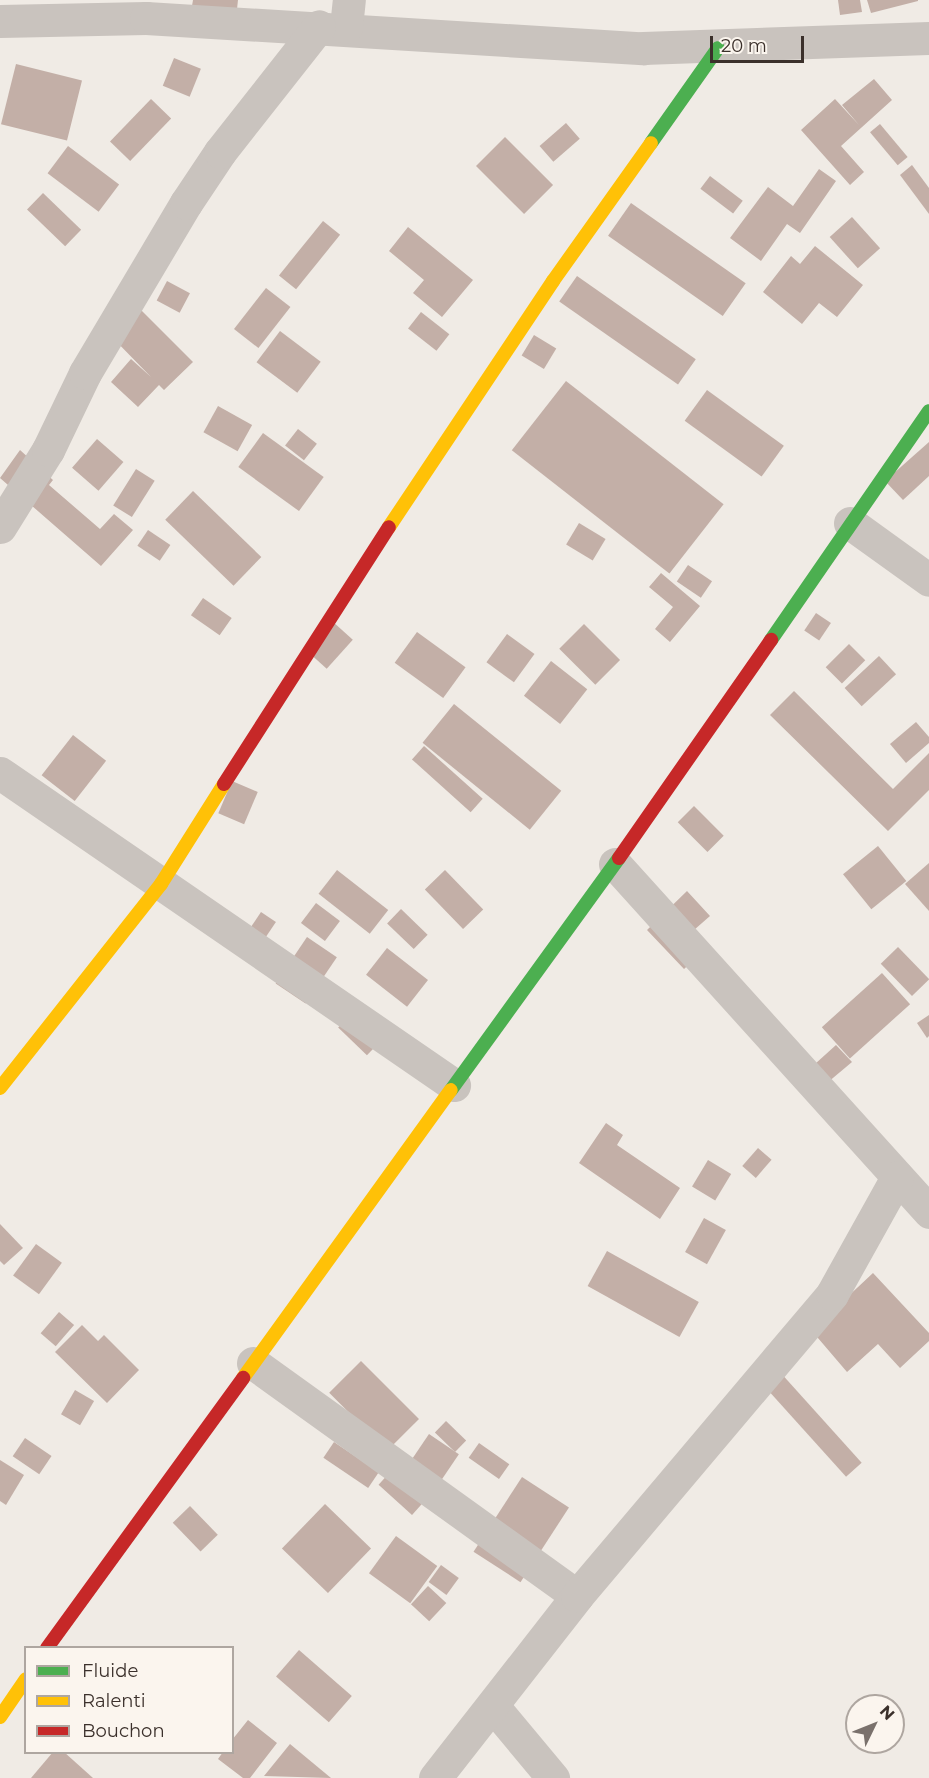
<!DOCTYPE html>
<html>
<head>
<meta charset="utf-8">
<style>
  body { margin:0 }
  #map { position:relative; width:929px; height:1778px; overflow:hidden; background:#f0ebe5; font-family:Montserrat,sans-serif }
  div>[style] { position:absolute }
  .building>* { inset:0; background:#c3afa7; transform-origin:0 0 }
  .street>* { height:33px; margin:-16.5px; padding:0 16.5px; transform-origin:16.5px; border-radius:16.5px; background:#c9c3be }
  .fast>* { height:14px; margin:-7px; padding:0 7px; transform-origin:7px; border-radius:7px; background:#4caf50 }
  .slow>* { height:14px; margin:-7px; padding:0 7px; transform-origin:7px; border-radius:7px; background:#ffc107 }
  .jam>* { height:14px; margin:-7px; padding:0 7px; transform-origin:7px; border-radius:7px; background:#c62828 }
  span { translate:-50% -50%; white-space:nowrap; text-align:center; line-height:1.15; -webkit-text-stroke:6px #fbf5ee; paint-order:stroke }
  .legend { position:absolute; left:24px; top:1646px; width:210px; height:108px; box-sizing:border-box; background:#fbf5ee; border:2px solid #aea6a0; margin:0; padding:8px 10px; list-style:none; font-size:18px; color:#3b302b }
  .legend li { display:flex; align-items:center; gap:12px; height:30px }
  .legend b { width:30px; border:2px solid #aea6a0 }
  .north { position:absolute; left:845px; top:1694px; width:60px; height:60px; box-sizing:border-box; background:#fbf5ee; border:2px solid #aea6a0; border-radius:50%; rotate:47deg; font-size:16px; font-weight:700; line-height:24px; text-align:center; color:#3b302b }
  .north::after { content:''; display:block; margin:auto; width:21px; height:27px; background:#7a716c; clip-path:polygon(50% 0,100% 100%,50% 72%,0 100%) }
  .scale { position:absolute; left:710px; top:36px; width:94px; height:27px; box-sizing:border-box; border:3px solid #3b302b; border-top:0; padding-left:8px; font-size:18px; line-height:21px; white-space:nowrap; color:#3b302b; -webkit-text-stroke:4px #fbf5ee; paint-order:stroke }
</style>
</head>
<body>
<div id="map">
  <div class="building">
    <i style="clip-path:polygon(193px 0,238px 0,237px 9px,192px 6px)"></i>
    <i style="clip-path:polygon(838px 0,860px 0,862px 12px,840px 15px)"></i>
    <i style="clip-path:polygon(867px 0,918px 0,918px 1px,871px 13px)"></i>
    <i style="left:174px;top:58px;width:29px;height:30px;rotate:22deg"></i>
    <i style="left:16px;top:64px;width:68px;height:62px;rotate:14deg"></i>
    <i style="clip-path:polygon(874px 79px,892px 100px,841px 146px,864px 172px,850px 185px,801px 130px,835px 99px,859px 125px,842px 105px)"></i>
    <i style="left:151px;top:99px;width:28px;height:59px;rotate:44deg"></i>
    <i style="left:566px;top:123px;width:21px;height:35px;rotate:49deg"></i>
    <i style="left:880px;top:124px;width:43px;height:13px;rotate:50deg"></i>
    <i style="left:505px;top:137px;width:68px;height:41px;rotate:45deg"></i>
    <i style="left:68px;top:146px;width:64px;height:34px;rotate:37deg"></i>
    <i style="clip-path:polygon(912px 165px,929px 188px,929px 214px,900px 175px)"></i>
    <i style="clip-path:polygon(819px 169px,836px 181px,800px 233px,787px 224px,761px 261px,730px 238px,768px 187px,793px 206px)"></i>
    <i style="left:710px;top:176px;width:41px;height:16px;rotate:37deg"></i>
    <i style="left:43px;top:193px;width:53px;height:23px;rotate:44deg"></i>
    <i style="left:631px;top:203px;width:140px;height:40px;rotate:35deg"></i>
    <i style="left:852px;top:217px;width:42px;height:30px;rotate:48deg"></i>
    <i style="left:323px;top:221px;width:22px;height:70px;rotate:39deg"></i>
    <i style="clip-path:polygon(408px 227px,473px 280px,442px 317px,413px 293px,424px 280px,389px 251px)"></i>
    <i style="clip-path:polygon(815px 246px,863px 285px,837px 317px,819px 303px,802px 324px,763px 292px,791px 256px,800px 264px)"></i>
    <i style="left:577px;top:276px;width:145px;height:31px;rotate:35deg"></i>
    <i style="left:167px;top:281px;width:26px;height:22px;rotate:28deg"></i>
    <i style="left:266px;top:288px;width:31px;height:52px;rotate:38deg"></i>
    <i style="clip-path:polygon(136px 305px,193px 362px,164px 390px,159px 385px,138px 407px,111px 382px,131px 359px,151px 377px,108px 333px)"></i>
    <i style="left:421px;top:312px;width:36px;height:21px;rotate:38deg"></i>
    <i style="left:280px;top:331px;width:51px;height:39px;rotate:37deg"></i>
    <i style="left:534px;top:335px;width:26px;height:24px;rotate:31deg"></i>
    <i style="left:566px;top:381px;width:200px;height:88px;rotate:38deg"></i>
    <i style="left:707px;top:390px;width:95px;height:38px;rotate:36deg"></i>
    <i style="left:218px;top:406px;width:39px;height:30px;rotate:29deg"></i>
    <i style="left:298px;top:429px;width:24px;height:21px;rotate:38deg"></i>
    <i style="left:263px;top:433px;width:75px;height:42px;rotate:36deg"></i>
    <i style="left:97px;top:439px;width:35px;height:38px;rotate:41deg"></i>
    <i style="clip-path:polygon(929px 442px,929px 476px,903px 500px,885px 481px)"></i>
    <i style="clip-path:polygon(20px 450px,53px 480px,49px 485px,100px 529px,114px 514px,133px 530px,101px 566px,0 478px)"></i>
    <i style="left:136px;top:469px;width:22px;height:43px;rotate:32deg"></i>
    <i style="left:193px;top:491px;width:95px;height:40px;rotate:44deg"></i>
    <i style="left:579px;top:523px;width:31px;height:25px;rotate:31deg"></i>
    <i style="left:148px;top:530px;width:27px;height:19px;rotate:34deg"></i>
    <i style="left:688px;top:565px;width:29px;height:20px;rotate:34deg"></i>
    <i style="clip-path:polygon(661px 573px,700px 606px,670px 642px,655px 629px,673px 607px,649px 587px)"></i>
    <i style="left:203px;top:598px;width:35px;height:21px;rotate:35deg"></i>
    <i style="left:816px;top:613px;width:18px;height:21px;rotate:34deg"></i>
    <i style="left:332px;top:621px;width:28px;height:39px;rotate:42deg"></i>
    <i style="left:584px;top:624px;width:51px;height:35px;rotate:45deg"></i>
    <i style="left:417px;top:632px;width:60px;height:38px;rotate:36deg"></i>
    <i style="left:507px;top:634px;width:34px;height:35px;rotate:36deg"></i>
    <i style="left:849px;top:644px;width:23px;height:33px;rotate:45deg"></i>
    <i style="left:879px;top:656px;width:25px;height:47px;rotate:47deg"></i>
    <i style="left:551px;top:661px;width:46px;height:44px;rotate:38deg"></i>
    <i style="clip-path:polygon(794px 691px,893px 789px,929px 753px,929px 790px,888px 831px,770px 715px)"></i>
    <i style="left:454px;top:704px;width:138px;height:50px;rotate:39deg"></i>
    <i style="clip-path:polygon(916px 722px,929px 737px,929px 743px,906px 763px,890px 744px)"></i>
    <i style="left:73px;top:735px;width:42px;height:51px;rotate:38deg"></i>
    <i style="left:424px;top:746px;width:79px;height:18px;rotate:42deg"></i>
    <i style="left:232px;top:781px;width:28px;height:35px;rotate:23deg"></i>
    <i style="left:694px;top:806px;width:42px;height:23px;rotate:45deg"></i>
    <i style="left:878px;top:846px;width:45px;height:45px;rotate:51deg"></i>
    <i style="clip-path:polygon(929px 863px,929px 911px,905px 884px)"></i>
    <i style="left:337px;top:870px;width:65px;height:30px;rotate:38deg"></i>
    <i style="left:445px;top:870px;width:55px;height:28px;rotate:46deg"></i>
    <i style="clip-path:polygon(687px 891px,710px 916px,694px 930px,709px 946px,684px 969px,647px 930px)"></i>
    <i style="left:316px;top:903px;width:30px;height:25px;rotate:37deg"></i>
    <i style="left:401px;top:909px;width:37px;height:20px;rotate:44deg"></i>
    <i style="left:261px;top:912px;width:18px;height:31px;rotate:34deg"></i>
    <i style="left:307px;top:937px;width:36px;height:56px;rotate:34deg"></i>
    <i style="left:898px;top:947px;width:45px;height:24px;rotate:46deg"></i>
    <i style="left:387px;top:948px;width:52px;height:34px;rotate:38deg"></i>
    <i style="left:882px;top:973px;width:42px;height:81px;rotate:48deg"></i>
    <i style="left:359px;top:1006px;width:40px;height:30px;rotate:44deg"></i>
    <i style="clip-path:polygon(929px 1015px,929px 1036px,927px 1038px,917px 1023px)"></i>
    <i style="clip-path:polygon(836px 1045px,852px 1062px,827px 1083px,794px 1083px)"></i>
    <i style="clip-path:polygon(606px 1123px,623px 1135px,617px 1145px,680px 1188px,660px 1219px,579px 1163px)"></i>
    <i style="left:758px;top:1148px;width:18px;height:24px;rotate:41deg"></i>
    <i style="left:708px;top:1160px;width:27px;height:31px;rotate:31deg"></i>
    <i style="left:704px;top:1218px;width:25px;height:39px;rotate:29deg"></i>
    <i style="clip-path:polygon(0 1224px,23px 1248px,4px 1265px,0 1261px)"></i>
    <i style="left:36px;top:1244px;width:32px;height:39px;rotate:36deg"></i>
    <i style="left:607px;top:1251px;width:105px;height:40px;rotate:29deg"></i>
    <i style="clip-path:polygon(873px 1273px,929px 1333px,929px 1341px,900px 1368px,878px 1344px,847px 1372px,806px 1324px,842px 1302px)"></i>
    <i style="left:59px;top:1312px;width:20px;height:28px;rotate:41deg"></i>
    <i style="clip-path:polygon(82px 1325px,98px 1341px,104px 1335px,139px 1370px,107px 1403px,55px 1352px)"></i>
    <i style="left:361px;top:1361px;width:82px;height:45px;rotate:45deg"></i>
    <i style="left:770px;top:1361px;width:137px;height:21px;rotate:48deg"></i>
    <i style="left:75px;top:1390px;width:22px;height:28px;rotate:30deg"></i>
    <i style="left:446px;top:1421px;width:28px;height:16px;rotate:44deg"></i>
    <i style="left:429px;top:1434px;width:36px;height:39px;rotate:34deg"></i>
    <i style="left:25px;top:1438px;width:32px;height:22px;rotate:34deg"></i>
    <i style="left:334px;top:1442px;width:54px;height:19px;rotate:34deg"></i>
    <i style="left:479px;top:1443px;width:37px;height:18px;rotate:35deg"></i>
    <i style="clip-path:polygon(0 1460px,24px 1475px,6px 1505px,0 1501px)"></i>
    <i style="left:400px;top:1461px;width:45px;height:32px;rotate:42deg"></i>
    <i style="left:522px;top:1477px;width:56px;height:89px;rotate:33deg"></i>
    <i style="left:325px;top:1504px;width:64px;height:62px;rotate:44deg"></i>
    <i style="left:190px;top:1506px;width:40px;height:24px;rotate:46deg"></i>
    <i style="left:396px;top:1536px;width:51px;height:46px;rotate:36deg"></i>
    <i style="left:441px;top:1565px;width:22px;height:21px;rotate:36deg"></i>
    <i style="left:428px;top:1586px;width:25px;height:25px;rotate:43deg"></i>
    <i style="left:299px;top:1650px;width:70px;height:35px;rotate:41deg"></i>
    <i style="clip-path:polygon(248px 1720px,277px 1743px,250px 1778px,243px 1778px,218px 1759px,223px 1752px,232px 1752px,232px 1740px)"></i>
    <i style="clip-path:polygon(290px 1744px,331px 1778px,264px 1776px)"></i>
    <i style="clip-path:polygon(53px 1752px,64px 1752px,93px 1778px,31px 1778px)"></i>
  </div>
  <div class="street">
    <i style="left:0;top:21px;width:146px;rotate:-1.2deg"></i>
    <i style="left:146px;top:18px;width:498px;rotate:3.5deg"></i>
    <i style="left:643px;top:48px;width:286px;rotate:-2deg"></i>
    <i style="left:346px;top:27px;width:27px;rotate:-84deg"></i>
    <i style="left:850px;top:523px;width:97px;rotate:35.8deg"></i>
    <i style="left:0;top:527px;width:91px;rotate:-58.1deg"></i>
    <i style="left:48px;top:450px;width:85px;rotate:-64.3deg"></i>
    <i style="left:85px;top:373px;width:198px;rotate:-59.3deg"></i>
    <i style="left:186px;top:203px;width:61px;rotate:-56.3deg"></i>
    <i style="left:220px;top:152px;width:160px;rotate:-51.8deg"></i>
    <i style="left:0;top:773px;width:551px;rotate:34.5deg"></i>
    <i style="left:615px;top:864px;width:469px;rotate:47.9deg"></i>
    <i style="left:253px;top:1363px;width:399px;rotate:35.7deg"></i>
    <i style="left:493px;top:1706px;width:94px;rotate:50.2deg"></i>
    <i style="left:435px;top:1778px;width:231px;rotate:-52deg"></i>
    <i style="left:577px;top:1596px;width:395px;rotate:-49.8deg"></i>
    <i style="left:832px;top:1294px;width:134px;rotate:-60.9deg"></i>
  </div>
  <div class="fast">
    <i style="left:651px;top:143px;width:116px;rotate:-54.8deg"></i>
    <i style="left:771px;top:640px;width:278px;rotate:-55.4deg"></i>
    <i style="left:451px;top:1090px;width:286px;rotate:-54.1deg"></i>
  </div>
  <div class="slow">
    <i style="left:389px;top:527px;width:296px;rotate:-56.3deg"></i>
    <i style="left:553px;top:281px;width:169px;rotate:-54.6deg"></i>
    <i style="left:0;top:1088px;width:260px;rotate:-51.7deg"></i>
    <i style="left:161px;top:884px;width:118px;rotate:-57.8deg"></i>
    <i style="left:243px;top:1378px;width:355px;rotate:-54.2deg"></i>
    <i style="left:0;top:1717px;width:46px;rotate:-55.6deg"></i>
  </div>
  <div class="jam">
    <i style="left:224px;top:784px;width:305px;rotate:-57.3deg"></i>
    <i style="left:619px;top:858px;width:266px;rotate:-55.1deg"></i>
    <i style="left:47px;top:1648px;width:334px;rotate:-54deg"></i>
  </div>
  <ul class="legend">
  <li><b style="height:8px;background:#4caf50"></b>Fluide</li>
  <li><b style="height:8px;background:#ffc107"></b>Ralenti</li>
  <li><b style="height:8px;background:#c62828"></b>Bouchon</li>
  </ul>
  <div class="north">N</div>
  <div class="scale">20 m</div>
</div>
</body>
</html>
